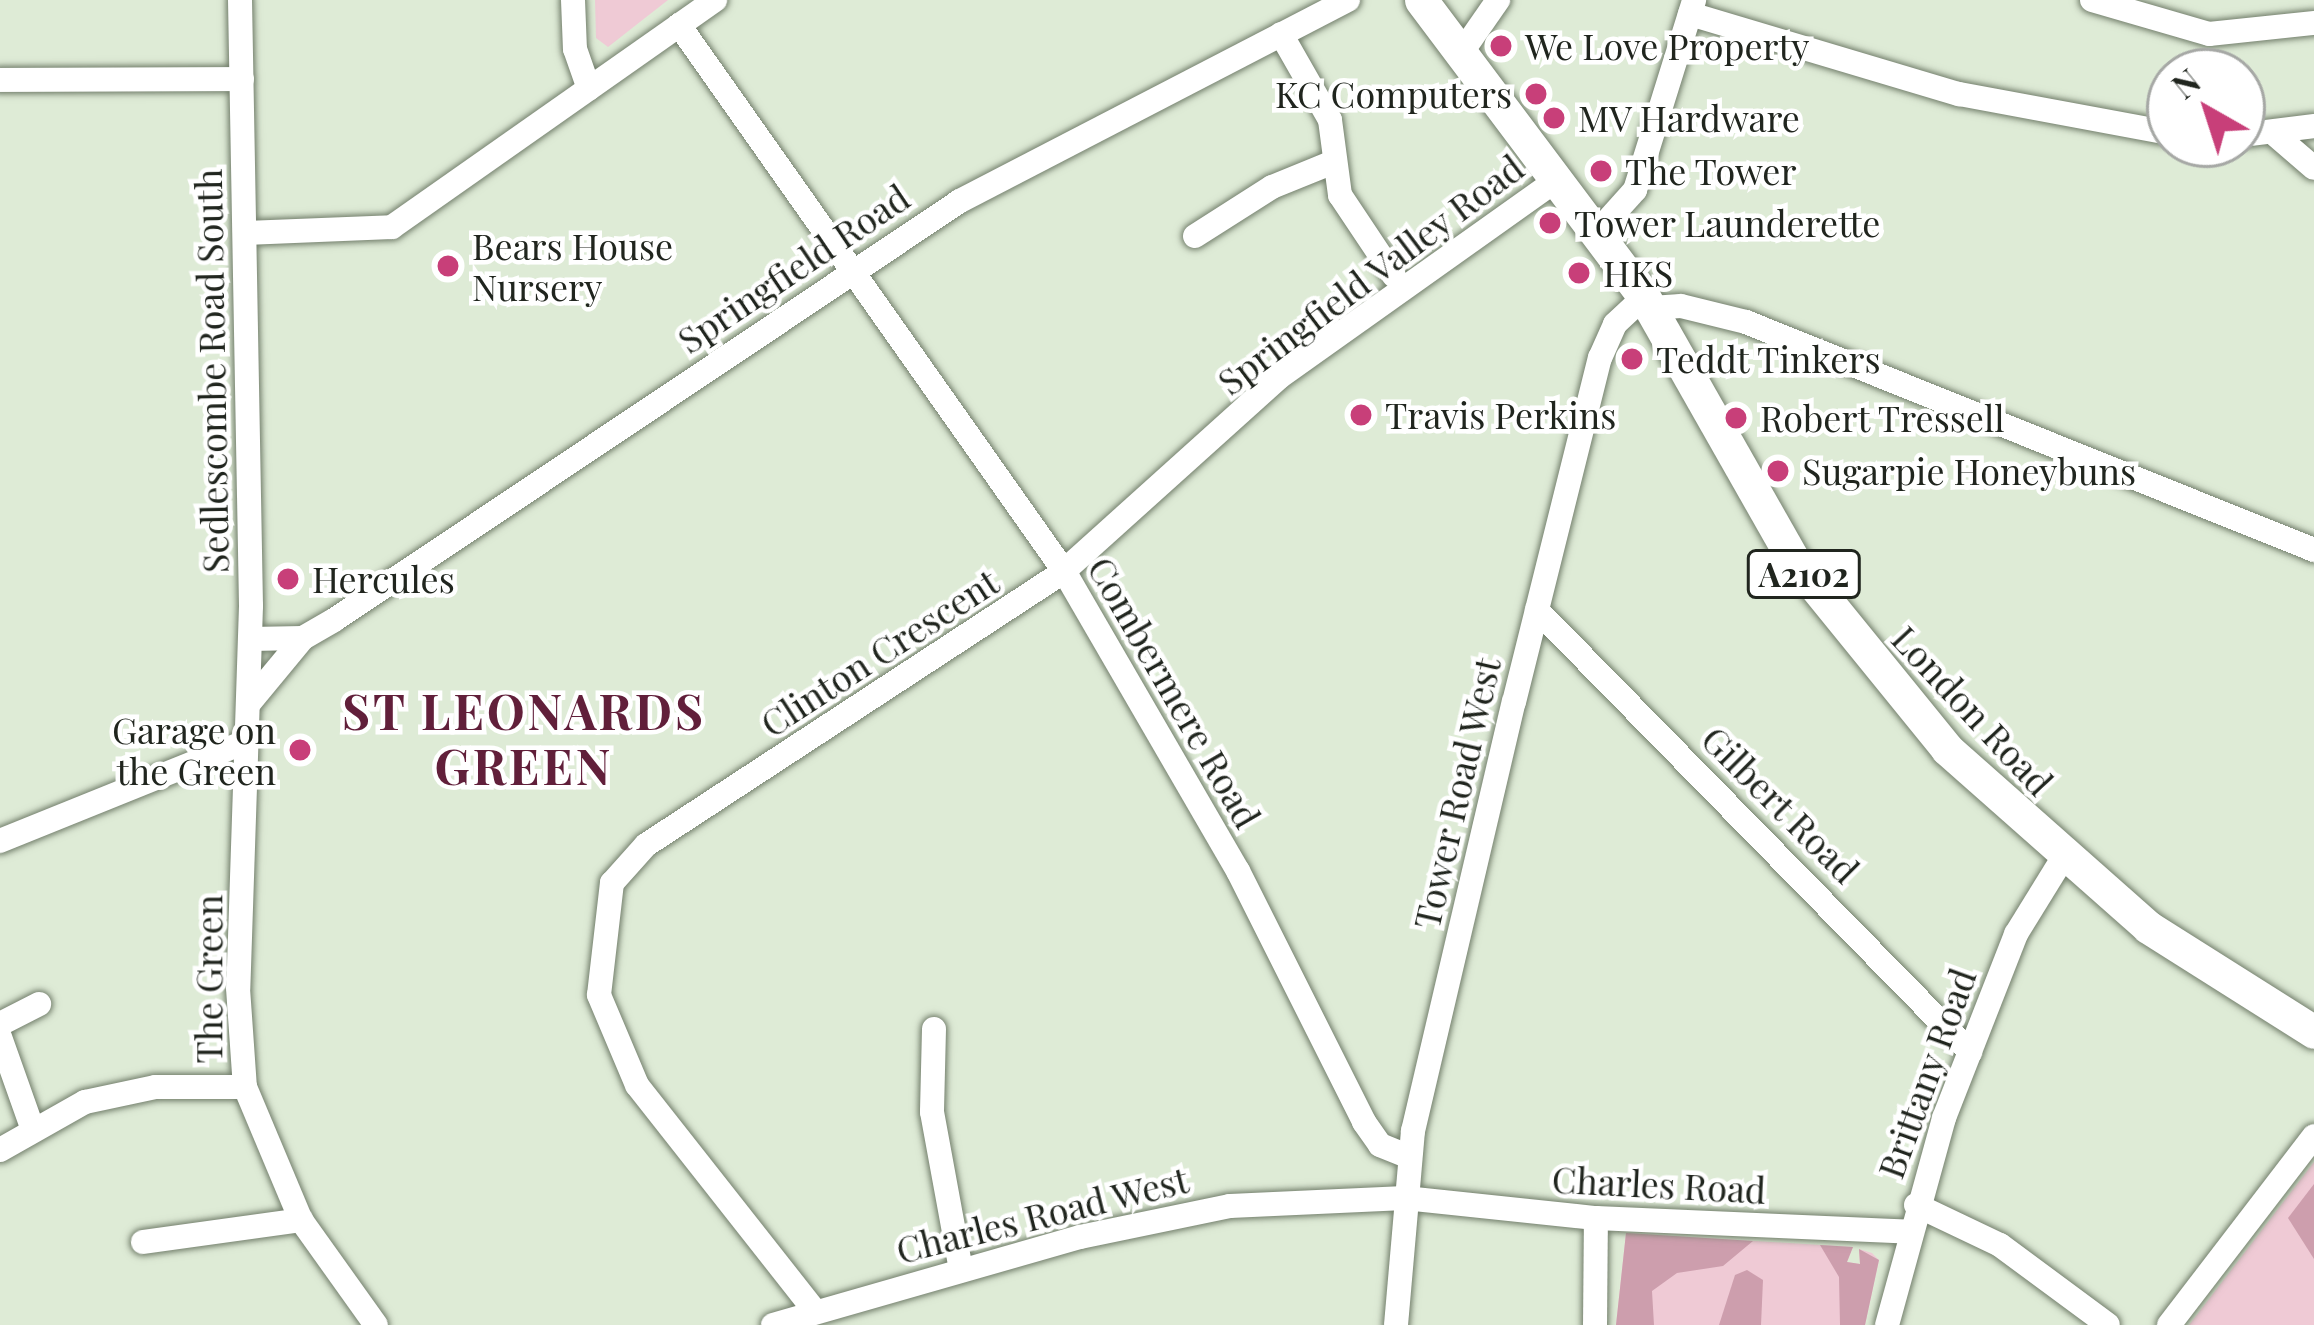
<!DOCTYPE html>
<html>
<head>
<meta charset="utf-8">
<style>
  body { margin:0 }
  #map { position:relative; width:2314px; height:1325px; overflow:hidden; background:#deebd6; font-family:"Playfair Display",serif }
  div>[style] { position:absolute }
  .green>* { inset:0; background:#efcad5 }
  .forest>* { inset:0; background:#cd9ead }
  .roads { filter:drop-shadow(0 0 3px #737f6c) drop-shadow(0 0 3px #737f6c) }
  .minor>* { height:24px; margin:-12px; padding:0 12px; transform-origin:12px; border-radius:12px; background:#fff }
  .major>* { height:33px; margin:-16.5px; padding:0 16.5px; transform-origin:16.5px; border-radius:16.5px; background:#fff }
  .dots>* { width:33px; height:33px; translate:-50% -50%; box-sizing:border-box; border:6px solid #fff; border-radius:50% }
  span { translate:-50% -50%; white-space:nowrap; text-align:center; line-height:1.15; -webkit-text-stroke:9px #fff; paint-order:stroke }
  .shield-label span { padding:3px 9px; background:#fff; border:3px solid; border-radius:9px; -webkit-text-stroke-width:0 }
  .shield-label { font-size:33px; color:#20251e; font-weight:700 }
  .poi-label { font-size:36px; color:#20251e }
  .left { translate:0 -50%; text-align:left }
  .right { translate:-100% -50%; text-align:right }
  .street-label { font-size:36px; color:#20251e }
  .district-label { font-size:48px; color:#611f3a; font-weight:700; letter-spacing:3px }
  .north { position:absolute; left:2146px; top:48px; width:120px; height:120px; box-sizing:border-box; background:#fff; border:3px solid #a6a8a5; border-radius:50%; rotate:321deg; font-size:33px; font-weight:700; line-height:48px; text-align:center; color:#20251e }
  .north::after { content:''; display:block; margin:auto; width:42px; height:54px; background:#c83f79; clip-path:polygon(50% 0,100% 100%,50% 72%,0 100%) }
</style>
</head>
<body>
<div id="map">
  <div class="green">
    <i style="clip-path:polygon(595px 0,668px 0,608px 47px,596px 38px)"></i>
    <i style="clip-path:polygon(2314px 1162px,2314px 1325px,2189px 1325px,2294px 1188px)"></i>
    <i style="clip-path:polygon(1626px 1233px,1853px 1247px,1847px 1262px,1860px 1264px,1859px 1249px,1872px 1253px,1879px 1260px,1865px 1325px,1616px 1325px)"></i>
  </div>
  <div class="forest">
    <i style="clip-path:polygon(2314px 1184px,2314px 1259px,2288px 1218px)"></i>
    <i style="clip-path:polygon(1626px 1233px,1753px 1241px,1723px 1266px,1677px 1273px,1652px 1291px,1654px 1325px,1616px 1325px)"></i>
    <i style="clip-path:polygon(1820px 1245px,1853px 1247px,1847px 1262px,1860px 1264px,1859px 1249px,1879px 1260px,1865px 1325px,1840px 1325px,1839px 1277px)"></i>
    <i style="clip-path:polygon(1747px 1270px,1763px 1280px,1761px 1325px,1719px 1325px,1735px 1275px)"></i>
  </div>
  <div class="roads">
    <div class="minor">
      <i style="left:240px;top:0;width:606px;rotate:88.96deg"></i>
      <i style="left:251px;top:606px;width:382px;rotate:91.9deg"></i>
      <i style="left:238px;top:988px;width:99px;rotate:86deg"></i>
      <i style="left:245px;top:1087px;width:144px;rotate:67.2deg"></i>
      <i style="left:301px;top:1220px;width:129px;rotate:54.5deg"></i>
      <i style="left:573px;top:0;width:49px;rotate:87.7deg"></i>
      <i style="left:575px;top:49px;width:42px;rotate:70.7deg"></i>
      <i style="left:2092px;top:0;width:122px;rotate:16.2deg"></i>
      <i style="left:2209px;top:34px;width:106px;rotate:-6deg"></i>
      <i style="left:1690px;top:14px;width:281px;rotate:16.6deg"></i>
      <i style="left:1959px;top:94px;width:215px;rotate:10.5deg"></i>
      <i style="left:679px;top:25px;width:668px;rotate:54.81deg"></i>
      <i style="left:1064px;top:571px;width:347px;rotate:59.9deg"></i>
      <i style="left:1238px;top:871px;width:281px;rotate:63.3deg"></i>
      <i style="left:1364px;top:1122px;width:28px;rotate:55deg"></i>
      <i style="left:1380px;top:1145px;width:31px;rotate:22deg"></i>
      <i style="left:1281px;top:34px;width:99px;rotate:60.3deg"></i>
      <i style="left:1330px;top:120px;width:76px;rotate:82.4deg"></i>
      <i style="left:1340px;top:195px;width:97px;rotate:56.3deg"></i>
      <i style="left:1464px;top:49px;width:60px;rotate:-55.2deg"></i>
      <i style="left:0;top:80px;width:242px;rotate:-0.2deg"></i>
      <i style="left:2272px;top:132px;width:55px;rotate:40.6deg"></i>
      <i style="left:2242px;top:135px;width:73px;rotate:-7.1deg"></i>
      <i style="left:1599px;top:230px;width:54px;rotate:-48deg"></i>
      <i style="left:1635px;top:190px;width:199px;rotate:-72.7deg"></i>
      <i style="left:245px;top:233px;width:147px;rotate:-2.3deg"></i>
      <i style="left:392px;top:227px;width:395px;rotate:-35.1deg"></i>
      <i style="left:1195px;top:236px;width:91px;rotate:-32.5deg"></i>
      <i style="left:1272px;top:187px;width:64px;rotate:-22.1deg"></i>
      <i style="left:1651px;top:308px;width:30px;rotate:-4deg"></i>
      <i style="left:1681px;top:306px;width:67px;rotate:13.8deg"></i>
      <i style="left:1746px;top:322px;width:612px;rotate:21.87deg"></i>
      <i style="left:1537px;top:610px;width:619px;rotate:45.59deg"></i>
      <i style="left:250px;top:639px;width:53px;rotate:-1.1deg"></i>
      <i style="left:303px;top:638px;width:36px;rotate:-30deg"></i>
      <i style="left:334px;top:620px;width:753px;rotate:-33.8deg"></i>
      <i style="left:960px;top:201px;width:437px;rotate:-27.4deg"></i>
      <i style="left:250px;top:702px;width:83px;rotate:-50.4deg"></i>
      <i style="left:0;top:841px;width:266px;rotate:-22deg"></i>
      <i style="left:0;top:1024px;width:44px;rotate:-27.1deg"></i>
      <i style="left:934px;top:1029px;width:83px;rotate:91.4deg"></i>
      <i style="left:932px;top:1112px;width:161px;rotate:79.6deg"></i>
      <i style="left:0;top:1037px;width:99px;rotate:70.5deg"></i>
      <i style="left:0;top:1150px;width:98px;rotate:-29.5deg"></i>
      <i style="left:85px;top:1102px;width:72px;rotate:-12.1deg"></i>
      <i style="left:155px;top:1087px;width:90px"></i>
      <i style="left:1916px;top:1205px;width:93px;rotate:25.5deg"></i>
      <i style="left:2000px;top:1245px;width:134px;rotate:36.5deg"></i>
      <i style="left:143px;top:1242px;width:160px;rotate:-7.9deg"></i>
      <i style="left:814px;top:1310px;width:286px;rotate:-128.2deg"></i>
      <i style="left:637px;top:1085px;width:98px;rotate:-112.9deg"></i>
      <i style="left:599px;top:995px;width:113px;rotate:-83.4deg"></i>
      <i style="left:612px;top:883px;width:51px;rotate:-48.2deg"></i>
      <i style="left:646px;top:845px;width:500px;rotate:-33.2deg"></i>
      <i style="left:1064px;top:571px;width:288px;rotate:-42deg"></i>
      <i style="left:1278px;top:378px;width:344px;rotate:-35.4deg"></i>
      <i style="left:773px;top:1325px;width:319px;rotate:-16deg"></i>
      <i style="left:1080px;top:1237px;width:153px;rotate:-11.7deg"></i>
      <i style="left:1230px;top:1206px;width:175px;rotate:-2.6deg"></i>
      <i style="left:1405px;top:1198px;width:192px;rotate:6deg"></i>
      <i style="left:1596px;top:1218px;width:315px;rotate:2.5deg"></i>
      <i style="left:1396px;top:1325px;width:195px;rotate:-85deg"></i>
      <i style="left:1413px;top:1131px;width:441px;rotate:-76.8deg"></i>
      <i style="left:1514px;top:702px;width:355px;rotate:-76deg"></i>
      <i style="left:1600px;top:358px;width:37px;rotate:-66deg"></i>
      <i style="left:1615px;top:324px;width:40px;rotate:-43deg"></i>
      <i style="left:1595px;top:1325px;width:107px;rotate:-89.5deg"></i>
      <i style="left:1887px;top:1325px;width:215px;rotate:-74.6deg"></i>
      <i style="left:1944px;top:1118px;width:198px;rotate:-68.6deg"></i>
      <i style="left:2016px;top:934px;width:89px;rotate:-58.3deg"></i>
      <i style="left:2169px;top:1325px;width:238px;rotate:-52.5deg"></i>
    </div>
    <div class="major">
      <i style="left:1421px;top:0;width:371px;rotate:53.1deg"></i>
      <i style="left:1644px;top:297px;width:300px;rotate:60.4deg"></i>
      <i style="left:1792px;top:558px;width:246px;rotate:50.9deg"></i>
      <i style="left:1947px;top:749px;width:268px;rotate:41.5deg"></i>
      <i style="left:2148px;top:927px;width:196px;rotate:32.3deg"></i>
    </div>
  </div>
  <div class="dots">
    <i style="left:1501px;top:46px;background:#c83f79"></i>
    <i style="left:1536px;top:94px;background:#c83f79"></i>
    <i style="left:1554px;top:118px;background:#c83f79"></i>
    <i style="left:1601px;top:171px;background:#c83f79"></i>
    <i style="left:1550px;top:223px;background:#c83f79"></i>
    <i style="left:448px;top:266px;background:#c83f79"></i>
    <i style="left:1579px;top:273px;background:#c83f79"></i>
    <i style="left:1632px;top:359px;background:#c83f79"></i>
    <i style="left:1361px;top:415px;background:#c83f79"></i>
    <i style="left:1736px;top:418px;background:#c83f79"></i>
    <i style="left:1778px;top:471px;background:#c83f79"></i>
    <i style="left:288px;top:579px;background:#c83f79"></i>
    <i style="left:300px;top:750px;background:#c83f79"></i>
  </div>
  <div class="shield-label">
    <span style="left:1804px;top:574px">A2102</span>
  </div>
  <div class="poi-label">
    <span class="left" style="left:1525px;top:46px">We Love Property</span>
    <span class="right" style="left:1512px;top:94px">KC Computers</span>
    <span class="left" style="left:1578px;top:118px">MV Hardware</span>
    <span class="left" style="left:1625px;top:171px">The Tower</span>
    <span class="left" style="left:1574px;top:223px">Tower Launderette</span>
    <span class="left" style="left:472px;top:266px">Bears House<br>Nursery</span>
    <span class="left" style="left:1603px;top:273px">HKS</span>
    <span class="left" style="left:1656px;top:359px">Teddt Tinkers</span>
    <span class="left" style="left:1385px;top:415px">Travis Perkins</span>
    <span class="left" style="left:1760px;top:418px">Robert Tressell</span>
    <span class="left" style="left:1802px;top:471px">Sugarpie Honeybuns</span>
    <span class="left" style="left:312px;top:579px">Hercules</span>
    <span class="right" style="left:276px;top:750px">Garage on<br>the Green</span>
  </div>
  <div class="street-label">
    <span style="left:793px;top:268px;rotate:-34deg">Springfield Road</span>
    <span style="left:1370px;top:274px;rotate:-37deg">Springfield Valley Road</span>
    <span style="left:211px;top:371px;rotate:-91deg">Sedlescombe Road South</span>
    <span style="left:879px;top:652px;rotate:-33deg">Clinton Crescent</span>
    <span style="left:1175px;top:692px;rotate:60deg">Combermere Road</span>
    <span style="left:1973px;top:710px;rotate:47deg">London Road</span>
    <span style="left:1456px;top:793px;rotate:-77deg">Tower Road West</span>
    <span style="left:1781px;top:804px;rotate:45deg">Gilbert Road</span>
    <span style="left:208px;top:979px;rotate:-90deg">The Green</span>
    <span style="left:1926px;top:1073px;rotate:-70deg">Brittany Road</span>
    <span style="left:1659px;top:1184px;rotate:3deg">Charles Road</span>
    <span style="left:1042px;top:1214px;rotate:-14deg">Charles Road West</span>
  </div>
  <div class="district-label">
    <span style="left:524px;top:738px">ST LEONARDS<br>GREEN</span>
  </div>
  <div class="north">N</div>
</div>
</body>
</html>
